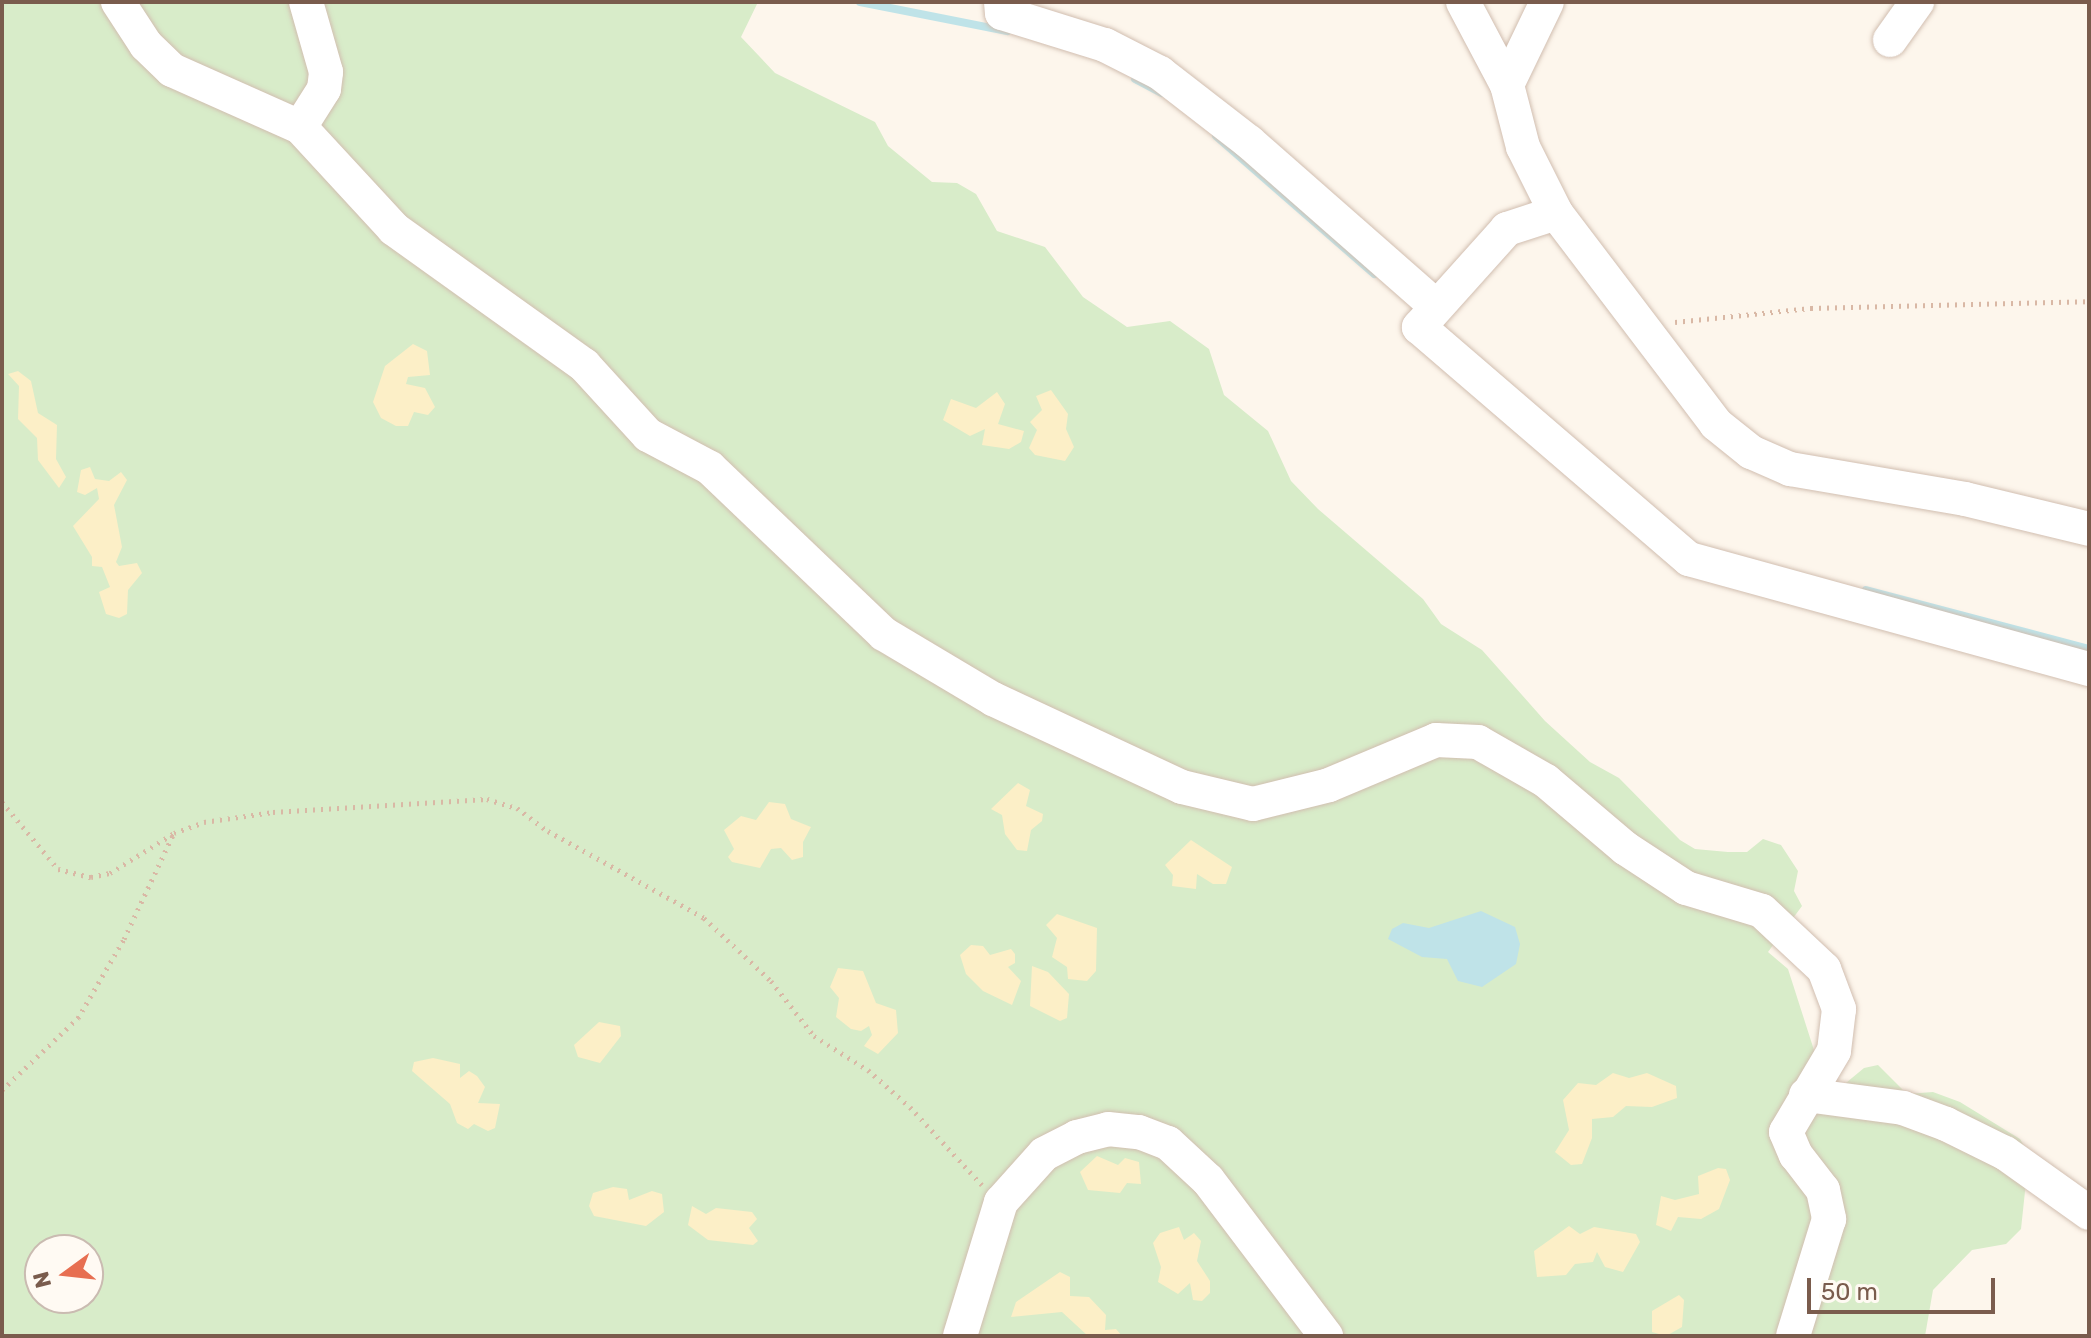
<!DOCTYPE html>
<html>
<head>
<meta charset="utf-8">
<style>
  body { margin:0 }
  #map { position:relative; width:2091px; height:1338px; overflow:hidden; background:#fdf6ec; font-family:Rubik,sans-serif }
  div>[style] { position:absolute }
  .green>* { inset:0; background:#d8ecc9 }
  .sand>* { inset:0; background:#fcefc7 }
  .water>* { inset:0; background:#bfe3e8 }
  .stream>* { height:8px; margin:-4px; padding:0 4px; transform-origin:4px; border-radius:4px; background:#bfe3e8 }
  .path>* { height:5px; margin-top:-2.5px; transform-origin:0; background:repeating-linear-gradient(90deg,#d9b8a5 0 2px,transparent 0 8px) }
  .roads { filter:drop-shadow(0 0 2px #d1beb0) drop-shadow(0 0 2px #d1beb0) }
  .minor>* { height:34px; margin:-17px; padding:0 17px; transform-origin:17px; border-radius:17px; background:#fff }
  span { translate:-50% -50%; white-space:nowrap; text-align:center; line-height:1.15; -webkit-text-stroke:7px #fffaf3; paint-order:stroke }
  .frame { position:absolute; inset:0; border:4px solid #7a5c4d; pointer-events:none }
  .north { position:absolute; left:24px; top:1234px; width:80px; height:80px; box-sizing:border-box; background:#fffaf3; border:2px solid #cabbb1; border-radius:50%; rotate:255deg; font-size:22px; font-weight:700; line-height:32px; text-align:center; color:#7a5c4d }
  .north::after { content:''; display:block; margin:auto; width:28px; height:36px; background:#e76f51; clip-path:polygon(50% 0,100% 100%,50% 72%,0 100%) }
  .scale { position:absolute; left:1807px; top:1278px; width:188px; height:36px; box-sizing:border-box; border:4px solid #7a5c4d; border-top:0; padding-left:10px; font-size:24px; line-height:28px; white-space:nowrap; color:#7a5c4d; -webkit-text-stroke:6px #fffaf3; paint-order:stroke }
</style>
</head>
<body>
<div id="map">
  <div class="green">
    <i style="clip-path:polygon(evenodd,2px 2px,758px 2px,741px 37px,775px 73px,875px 122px,888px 146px,932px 182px,957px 183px,976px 194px,997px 231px,1045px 247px,1083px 297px,1127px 327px,1170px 321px,1209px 349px,1224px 395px,1268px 431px,1291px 481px,1318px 509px,1423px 599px,1441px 624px,1482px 650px,1545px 721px,1590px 762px,1619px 778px,1680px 840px,1695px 849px,1728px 852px,1747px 852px,1763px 839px,1781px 845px,1798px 871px,1794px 891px,1802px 906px,1768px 952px,1788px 969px,1829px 1097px,1864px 1068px,1878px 1065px,1907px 1094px,1933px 1092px,1960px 1102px,2020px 1139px,2029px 1154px,2021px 1229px,2006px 1244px,1972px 1250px,1933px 1290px,1925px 1336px,2px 1336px,2px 2px,40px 1250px,88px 1250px,88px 1298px,40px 1298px,40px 1250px)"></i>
  </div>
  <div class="sand">
    <i style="clip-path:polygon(413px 344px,427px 351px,430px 375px,408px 377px,406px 384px,425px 388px,435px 407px,428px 415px,414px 412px,408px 426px,396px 426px,381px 418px,373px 402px,385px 366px)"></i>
    <i style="clip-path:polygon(18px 371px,31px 381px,38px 413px,57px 425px,56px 459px,66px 477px,59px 488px,38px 460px,37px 438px,18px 419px,19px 386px,8px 374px)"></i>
    <i style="clip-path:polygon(1051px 390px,1068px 414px,1066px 429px,1074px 447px,1065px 461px,1035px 455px,1029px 448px,1037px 430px,1030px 422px,1042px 410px,1036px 396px)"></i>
    <i style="clip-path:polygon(997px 392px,1005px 404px,998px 424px,1024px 431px,1021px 442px,1009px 449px,982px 445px,985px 429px,970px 436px,943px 420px,951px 399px,976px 408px)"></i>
    <i style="clip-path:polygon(90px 467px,95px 479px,109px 481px,121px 472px,127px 480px,114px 505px,122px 547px,116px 562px,119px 566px,137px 563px,142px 573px,128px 590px,127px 614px,119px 618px,106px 614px,99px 592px,110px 587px,102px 567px,92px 566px,92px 557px,73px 526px,99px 499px,97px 488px,85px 495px,77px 492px,81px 470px)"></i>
    <i style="clip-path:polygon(1018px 783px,1030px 790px,1026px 806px,1043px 814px,1042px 821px,1031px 830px,1027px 851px,1017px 850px,1005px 834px,1002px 815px,991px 809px)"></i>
    <i style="clip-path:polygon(769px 802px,785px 804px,791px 819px,811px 827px,803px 842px,803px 857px,792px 860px,781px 848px,771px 849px,760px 868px,732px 862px,728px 857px,734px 849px,724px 830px,741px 816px,756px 820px)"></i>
    <i style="clip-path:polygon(1191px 840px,1232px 867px,1226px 884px,1213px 884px,1197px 874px,1196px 889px,1172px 886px,1173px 875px,1165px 865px)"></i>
    <i style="clip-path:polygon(1057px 914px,1097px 928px,1096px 971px,1087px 981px,1068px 979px,1067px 967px,1052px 957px,1057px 938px,1046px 925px)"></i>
    <i style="clip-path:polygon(971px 945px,983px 946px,990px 955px,1011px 949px,1015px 954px,1015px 963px,1008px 967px,1021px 981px,1012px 1005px,983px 991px,966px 974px,960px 955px)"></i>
    <i style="clip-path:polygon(1032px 966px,1048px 972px,1069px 994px,1067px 1018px,1060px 1021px,1030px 1006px)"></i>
    <i style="clip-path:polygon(838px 968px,863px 971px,876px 1003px,896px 1010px,898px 1033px,878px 1054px,864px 1046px,872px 1035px,869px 1026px,861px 1031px,851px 1029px,836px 1017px,839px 998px,830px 987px)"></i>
    <i style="clip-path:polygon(599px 1022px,620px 1026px,621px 1036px,600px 1063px,578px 1057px,574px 1045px)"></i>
    <i style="clip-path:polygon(433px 1058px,460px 1064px,460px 1078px,469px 1071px,477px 1076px,485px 1087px,478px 1103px,500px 1104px,495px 1128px,488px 1131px,474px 1124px,468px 1129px,457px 1123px,450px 1104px,412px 1071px,414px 1062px)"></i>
    <i style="clip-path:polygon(1613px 1073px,1629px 1078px,1647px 1073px,1676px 1086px,1677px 1098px,1652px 1107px,1626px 1106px,1613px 1117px,1592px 1119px,1592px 1138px,1582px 1164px,1571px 1165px,1555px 1152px,1569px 1130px,1563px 1100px,1578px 1083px,1596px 1085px)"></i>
    <i style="clip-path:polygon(1097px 1156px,1118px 1165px,1125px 1158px,1139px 1162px,1141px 1184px,1127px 1183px,1120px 1193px,1088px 1190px,1080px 1172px)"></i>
    <i style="clip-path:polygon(1718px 1168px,1726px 1169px,1730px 1180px,1719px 1209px,1701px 1219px,1678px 1217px,1671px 1231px,1656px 1225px,1661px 1196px,1675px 1200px,1699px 1194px,1698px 1176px)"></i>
    <i style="clip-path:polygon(613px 1187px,627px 1189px,629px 1200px,652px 1191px,662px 1194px,664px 1212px,646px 1226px,594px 1216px,589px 1206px,593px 1193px)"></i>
    <i style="clip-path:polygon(692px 1206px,706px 1214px,716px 1208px,752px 1212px,757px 1219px,749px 1228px,758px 1241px,753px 1245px,708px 1240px,688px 1225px)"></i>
    <i style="clip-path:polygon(1569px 1226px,1580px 1234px,1594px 1227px,1636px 1234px,1640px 1242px,1623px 1272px,1605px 1267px,1597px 1252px,1593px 1262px,1575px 1264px,1566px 1275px,1537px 1277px,1534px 1251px)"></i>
    <i style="clip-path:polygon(1179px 1227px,1184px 1240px,1194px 1233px,1201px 1241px,1197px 1261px,1210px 1281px,1210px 1293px,1202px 1301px,1193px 1300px,1190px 1283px,1178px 1294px,1158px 1282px,1161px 1267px,1153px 1243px,1160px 1233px)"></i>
    <i style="clip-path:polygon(1060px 1272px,1070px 1277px,1070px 1296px,1089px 1297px,1106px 1315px,1105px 1330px,1116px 1329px,1122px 1336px,1088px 1336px,1062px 1312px,1011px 1317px,1016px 1302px)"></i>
    <i style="clip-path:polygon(1679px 1295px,1684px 1300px,1682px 1327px,1666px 1336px,1652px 1332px,1652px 1311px)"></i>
  </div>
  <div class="water">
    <i style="clip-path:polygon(1481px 911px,1515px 927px,1520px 944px,1516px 964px,1482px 987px,1458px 981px,1447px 959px,1422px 957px,1388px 939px,1392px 929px,1403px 923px,1429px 928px)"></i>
  </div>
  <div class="stream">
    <i style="left:860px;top:2px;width:150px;rotate:11.2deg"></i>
    <i style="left:1135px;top:79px;width:30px;rotate:28deg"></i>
    <i style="left:1216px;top:136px;width:210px;rotate:41.1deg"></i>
    <i style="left:1866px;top:590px;width:231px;rotate:14.8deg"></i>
  </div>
  <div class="path">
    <i style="left:1675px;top:322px;width:137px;rotate:-5.9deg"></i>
    <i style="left:1811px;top:308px;width:278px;rotate:-1.4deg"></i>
    <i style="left:2px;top:802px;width:87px;rotate:50.1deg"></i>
    <i style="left:58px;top:869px;width:34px;rotate:14deg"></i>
    <i style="left:91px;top:877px;width:19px;rotate:-12deg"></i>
    <i style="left:110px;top:873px;width:75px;rotate:-32deg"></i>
    <i style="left:174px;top:833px;width:32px;rotate:-20deg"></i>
    <i style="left:204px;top:822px;width:70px;rotate:-8.2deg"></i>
    <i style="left:273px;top:812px;width:214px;rotate:-3.5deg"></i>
    <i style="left:487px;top:799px;width:31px;rotate:17deg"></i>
    <i style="left:517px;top:808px;width:39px;rotate:37deg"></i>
    <i style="left:548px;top:831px;width:179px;rotate:29.1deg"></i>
    <i style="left:704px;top:918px;width:92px;rotate:43.2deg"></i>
    <i style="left:771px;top:981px;width:70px;rotate:52deg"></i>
    <i style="left:814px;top:1036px;width:64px;rotate:32.2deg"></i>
    <i style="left:868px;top:1070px;width:56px;rotate:41.4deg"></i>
    <i style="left:910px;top:1107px;width:106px;rotate:47.3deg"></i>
    <i style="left:2px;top:1090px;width:105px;rotate:-43.5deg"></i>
    <i style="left:78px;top:1018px;width:91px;rotate:-59.8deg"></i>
    <i style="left:124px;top:939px;width:115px;rotate:-64.8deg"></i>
  </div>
  <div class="roads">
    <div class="minor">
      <i style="left:118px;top:2px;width:51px;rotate:56.9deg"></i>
      <i style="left:146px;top:45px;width:36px;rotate:44deg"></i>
      <i style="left:172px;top:70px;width:140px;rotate:24deg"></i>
      <i style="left:300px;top:127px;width:139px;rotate:47.3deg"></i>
      <i style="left:394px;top:229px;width:234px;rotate:35.6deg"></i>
      <i style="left:584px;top:365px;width:95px;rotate:47.6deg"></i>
      <i style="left:648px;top:435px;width:70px;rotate:28deg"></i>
      <i style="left:710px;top:468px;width:240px;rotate:43.7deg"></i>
      <i style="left:884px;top:634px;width:127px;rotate:30.8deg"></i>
      <i style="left:993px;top:699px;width:208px;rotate:25deg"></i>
      <i style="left:1182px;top:787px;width:73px;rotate:13.5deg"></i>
      <i style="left:1253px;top:804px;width:78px;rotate:-14deg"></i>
      <i style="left:1329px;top:785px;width:116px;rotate:-22.8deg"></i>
      <i style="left:1436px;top:740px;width:42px;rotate:2.7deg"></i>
      <i style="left:1478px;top:742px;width:78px;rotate:29.8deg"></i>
      <i style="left:1546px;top:781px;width:104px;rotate:40.3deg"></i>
      <i style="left:1625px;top:848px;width:73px;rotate:33.3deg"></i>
      <i style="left:1686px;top:888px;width:79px;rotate:16.8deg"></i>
      <i style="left:1762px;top:911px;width:85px;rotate:43.1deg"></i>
      <i style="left:1824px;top:969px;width:43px;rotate:69.4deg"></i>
      <i style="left:1839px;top:1009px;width:42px;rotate:96.8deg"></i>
      <i style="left:1834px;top:1051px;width:94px;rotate:120.7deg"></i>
      <i style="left:1786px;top:1132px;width:25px;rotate:67deg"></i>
      <i style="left:1796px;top:1155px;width:44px;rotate:52.4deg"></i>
      <i style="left:1823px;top:1190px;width:30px;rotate:78deg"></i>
      <i style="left:1829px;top:1219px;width:122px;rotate:107.1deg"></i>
      <i style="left:1001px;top:2px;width:11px;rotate:85deg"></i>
      <i style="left:1002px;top:13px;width:108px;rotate:17.3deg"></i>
      <i style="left:1105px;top:45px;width:62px;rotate:27deg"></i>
      <i style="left:1160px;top:73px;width:113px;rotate:37.8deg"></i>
      <i style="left:1249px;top:142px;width:249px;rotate:41.3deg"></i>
      <i style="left:1463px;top:2px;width:94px;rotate:62.1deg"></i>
      <i style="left:1507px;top:85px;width:64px;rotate:75.5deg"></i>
      <i style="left:1523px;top:147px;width:74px;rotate:63.4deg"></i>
      <i style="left:1556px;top:213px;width:265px;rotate:52.8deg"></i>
      <i style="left:1716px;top:424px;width:45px;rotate:38.7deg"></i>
      <i style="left:1751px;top:452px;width:43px;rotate:23.6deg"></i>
      <i style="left:1790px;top:469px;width:178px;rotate:9.7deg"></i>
      <i style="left:1965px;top:499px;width:128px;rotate:13.6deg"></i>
      <i style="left:1890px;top:40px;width:47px;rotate:-54.6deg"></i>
      <i style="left:1507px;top:85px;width:92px;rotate:-64.3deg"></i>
      <i style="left:300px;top:127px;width:45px;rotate:-57.7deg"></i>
      <i style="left:324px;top:89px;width:17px;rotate:-83deg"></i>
      <i style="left:326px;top:72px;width:73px;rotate:-105.9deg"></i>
      <i style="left:1556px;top:213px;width:52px;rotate:161.9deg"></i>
      <i style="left:1507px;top:229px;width:132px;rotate:131.9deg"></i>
      <i style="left:1419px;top:327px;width:356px;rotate:40.7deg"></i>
      <i style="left:1689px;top:559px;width:415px;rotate:15.4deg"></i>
      <i style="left:1806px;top:1095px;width:98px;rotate:7.6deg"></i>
      <i style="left:1903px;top:1108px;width:46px;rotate:20.4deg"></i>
      <i style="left:1946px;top:1124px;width:66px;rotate:26.2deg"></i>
      <i style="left:2005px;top:1153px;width:103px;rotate:35.5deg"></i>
      <i style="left:960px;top:1336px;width:140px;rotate:-73deg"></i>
      <i style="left:1001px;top:1202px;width:64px;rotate:-48.1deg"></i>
      <i style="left:1044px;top:1154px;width:37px;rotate:-27deg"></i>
      <i style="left:1077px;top:1137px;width:32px;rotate:-14deg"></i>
      <i style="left:1108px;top:1129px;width:31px;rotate:6deg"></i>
      <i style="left:1139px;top:1132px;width:31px;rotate:21deg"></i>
      <i style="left:1168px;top:1143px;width:54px;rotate:42.8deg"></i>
      <i style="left:1208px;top:1180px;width:196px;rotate:52.9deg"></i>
    </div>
  </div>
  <div class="frame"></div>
  <div class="north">N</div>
  <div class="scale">50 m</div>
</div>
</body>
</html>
